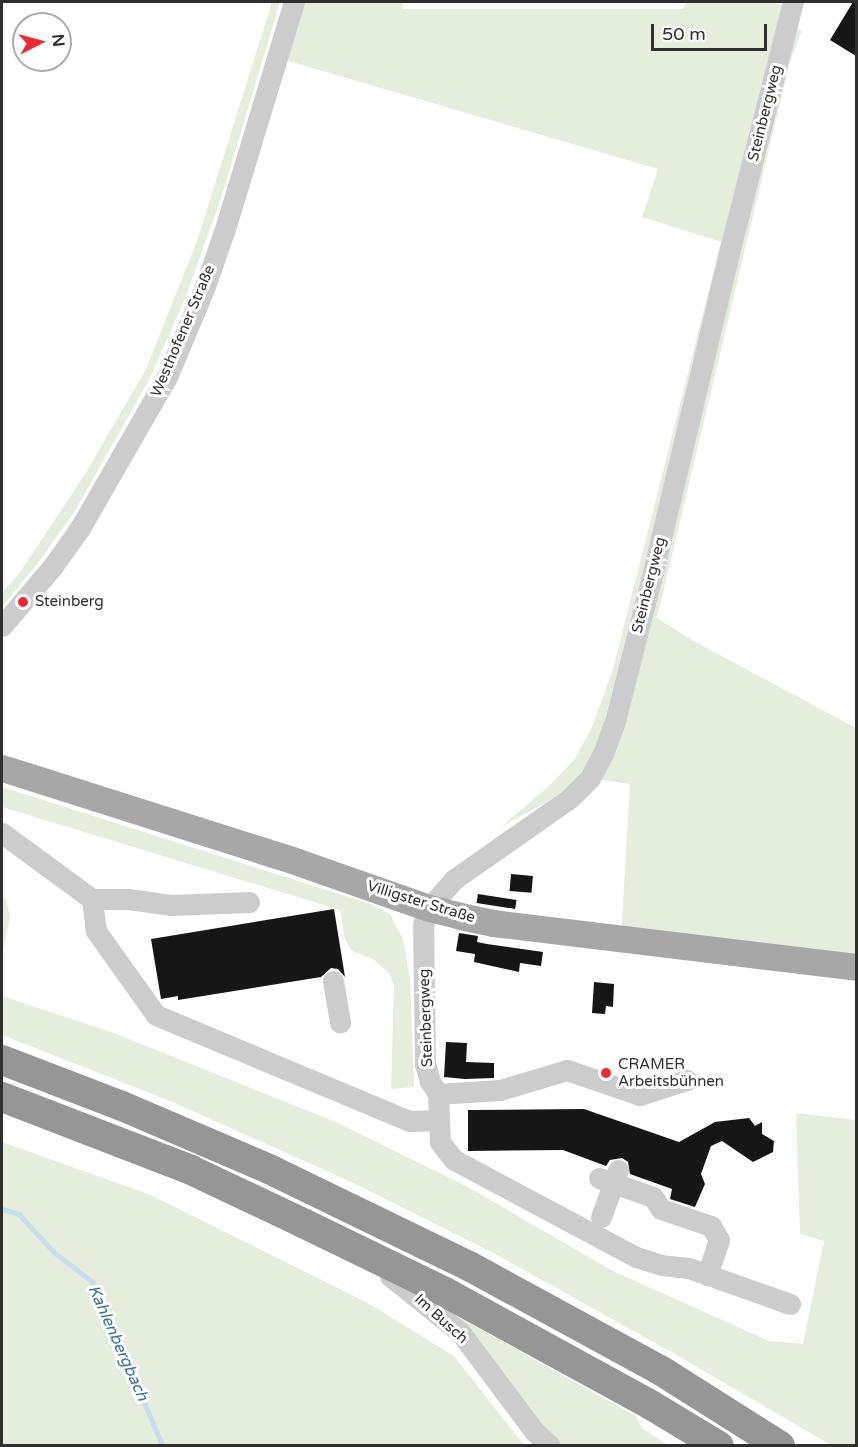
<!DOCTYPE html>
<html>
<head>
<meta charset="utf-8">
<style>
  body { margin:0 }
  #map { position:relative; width:858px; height:1447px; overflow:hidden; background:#fff; font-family:"Varela Round",sans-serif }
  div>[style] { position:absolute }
  .green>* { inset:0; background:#e5eddd }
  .stream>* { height:4.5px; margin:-2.25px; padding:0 2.25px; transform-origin:2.25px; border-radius:2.25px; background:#c8deee }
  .building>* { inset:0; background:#161616; transform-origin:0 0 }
  .minor>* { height:21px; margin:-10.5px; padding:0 10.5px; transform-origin:10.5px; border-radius:10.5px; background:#ccc }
  .major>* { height:27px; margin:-13.5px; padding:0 13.5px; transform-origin:13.5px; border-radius:13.5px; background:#a7a7a7 }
  .highway>* { height:30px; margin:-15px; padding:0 15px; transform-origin:15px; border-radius:15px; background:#969696 }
  .minor-bridge>* { height:21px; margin:-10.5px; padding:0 10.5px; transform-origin:10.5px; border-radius:10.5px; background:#ccc }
  .dots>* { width:16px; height:16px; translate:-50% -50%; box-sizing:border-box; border:3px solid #fff; border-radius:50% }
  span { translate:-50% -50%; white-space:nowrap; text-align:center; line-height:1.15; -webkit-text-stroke:6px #fff; paint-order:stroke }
  .street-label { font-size:15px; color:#2f2f2f }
  .poi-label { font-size:15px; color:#2f2f2f }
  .left { translate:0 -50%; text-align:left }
  .water-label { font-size:16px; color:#396e96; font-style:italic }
  .frame { position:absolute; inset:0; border:3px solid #2f2f2f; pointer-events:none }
  .north { position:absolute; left:12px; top:12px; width:60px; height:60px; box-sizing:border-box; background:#fff; border:2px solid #acacac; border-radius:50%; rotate:84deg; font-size:16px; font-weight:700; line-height:24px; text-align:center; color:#2f2f2f }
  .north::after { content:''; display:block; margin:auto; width:21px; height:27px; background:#ed2a32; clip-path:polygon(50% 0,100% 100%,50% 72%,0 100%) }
  .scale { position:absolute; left:651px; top:24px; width:116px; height:27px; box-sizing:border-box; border:3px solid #2f2f2f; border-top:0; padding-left:8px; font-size:18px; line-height:21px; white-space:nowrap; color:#2f2f2f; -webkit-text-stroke:4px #fff; paint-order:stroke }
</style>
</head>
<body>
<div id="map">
  <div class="green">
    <i style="clip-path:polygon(272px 2px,280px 2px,223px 192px,186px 296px,149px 380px,75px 511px,38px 563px,2px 607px,2px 593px,18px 575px,85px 474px,146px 369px,197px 241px)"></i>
    <i style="clip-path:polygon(303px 2px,403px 2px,403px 9px,683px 9px,686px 2px,771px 2px,785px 6px,740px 194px,597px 750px,574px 783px,545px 803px,501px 827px,550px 785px,574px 760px,592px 727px,613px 669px,721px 242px,642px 217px,658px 169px,285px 60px)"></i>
    <i style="clip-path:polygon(790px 26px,802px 31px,790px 61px,657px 618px,692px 640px,856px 728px,856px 961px,621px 938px,630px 784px,590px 778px)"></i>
    <i style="clip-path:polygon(2px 787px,371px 904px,390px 914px,403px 939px,410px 980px,414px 1087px,391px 1089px,394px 986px,389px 973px,373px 959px,352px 951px,345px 940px,340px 910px,2px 807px)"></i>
    <i style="clip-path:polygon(2px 894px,6px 899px,10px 917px,2px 955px)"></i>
    <i style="clip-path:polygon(2px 996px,114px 1033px,338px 1123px,468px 1187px,613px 1271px,769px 1341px,803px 1344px,824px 1241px,800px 1234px,796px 1113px,856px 1120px,856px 1445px,831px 1445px,671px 1352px,497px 1255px,351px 1182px,170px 1101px,2px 1035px)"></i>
    <i style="clip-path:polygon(2px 1142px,151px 1195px,368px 1303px,454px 1356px,524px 1445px,2px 1445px)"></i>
    <i style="clip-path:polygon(453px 1314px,636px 1416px,642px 1428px,668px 1445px,563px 1445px,543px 1429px)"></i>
  </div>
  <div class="stream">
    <i style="left:2px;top:1209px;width:18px;rotate:16deg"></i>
    <i style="left:19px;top:1214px;width:52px;rotate:47.4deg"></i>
    <i style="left:54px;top:1252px;width:49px;rotate:37.6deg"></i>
    <i style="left:93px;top:1282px;width:178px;rotate:66.9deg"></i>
  </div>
  <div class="building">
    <i style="clip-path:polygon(853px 2px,856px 2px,856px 56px,830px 40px)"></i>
    <i style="left:511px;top:874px;width:22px;height:17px;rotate:5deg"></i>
    <i style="left:478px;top:894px;width:39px;height:9px;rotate:9deg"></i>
    <i style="clip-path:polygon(334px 909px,345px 977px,338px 969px,331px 968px,321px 977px,178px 1000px,178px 996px,161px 999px,151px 939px)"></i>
    <i style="clip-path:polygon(459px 933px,478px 936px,477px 942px,487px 944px,543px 952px,541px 966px,520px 963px,519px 972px,474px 962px,475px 954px,456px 951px)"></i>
    <i style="clip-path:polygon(594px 982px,614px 984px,613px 1007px,606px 1006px,605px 1014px,592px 1013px)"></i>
    <i style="clip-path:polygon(446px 1042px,467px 1043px,466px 1062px,494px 1063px,494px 1078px,465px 1079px,444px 1077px)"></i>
    <i style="clip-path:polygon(584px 1109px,679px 1142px,715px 1122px,749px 1118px,755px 1126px,762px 1122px,762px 1134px,774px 1141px,773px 1152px,753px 1162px,722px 1141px,711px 1146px,701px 1174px,705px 1184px,695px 1207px,670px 1199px,672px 1189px,630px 1174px,628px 1162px,622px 1158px,610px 1160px,606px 1166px,563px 1150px,468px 1151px,468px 1110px)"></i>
  </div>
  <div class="minor">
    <i style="left:2px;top:626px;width:79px;rotate:-49.6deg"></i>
    <i style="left:53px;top:566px;width:47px;rotate:-54.6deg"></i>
    <i style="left:80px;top:528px;width:174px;rotate:-60.1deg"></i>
    <i style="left:167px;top:377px;width:95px;rotate:-67.2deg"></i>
    <i style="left:204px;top:289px;width:60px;rotate:-70.7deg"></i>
    <i style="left:224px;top:232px;width:240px;rotate:-73.1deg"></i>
    <i style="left:2px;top:833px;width:112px;rotate:36.3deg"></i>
    <i style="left:92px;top:899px;width:32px;rotate:83deg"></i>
    <i style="left:96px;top:931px;width:103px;rotate:54.5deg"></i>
    <i style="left:156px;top:1015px;width:275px;rotate:22.7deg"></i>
    <i style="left:410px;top:1121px;width:29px;rotate:-2deg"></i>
    <i style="left:92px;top:899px;width:36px"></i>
    <i style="left:128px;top:899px;width:43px;rotate:7.9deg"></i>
    <i style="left:171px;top:905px;width:78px;rotate:-2.2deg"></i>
    <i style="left:333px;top:981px;width:42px;rotate:80.3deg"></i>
    <i style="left:438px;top:1094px;width:62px;rotate:-3.7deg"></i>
    <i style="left:500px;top:1090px;width:70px;rotate:-16.6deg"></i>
    <i style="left:567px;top:1070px;width:77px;rotate:18.9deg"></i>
    <i style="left:640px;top:1095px;width:49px;rotate:-17.7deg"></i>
    <i style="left:599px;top:1178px;width:57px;rotate:19.4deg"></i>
    <i style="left:653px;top:1197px;width:14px;rotate:56deg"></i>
    <i style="left:661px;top:1209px;width:53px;rotate:18.8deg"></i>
    <i style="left:711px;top:1226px;width:16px;rotate:60deg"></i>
    <i style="left:719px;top:1240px;width:37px;rotate:109deg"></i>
    <i style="left:390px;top:1276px;width:90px;rotate:38.7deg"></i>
    <i style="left:460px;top:1332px;width:124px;rotate:53.2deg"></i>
    <i style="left:534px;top:1431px;width:22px;rotate:43deg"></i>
    <i style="left:790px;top:1304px;width:107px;rotate:-160.4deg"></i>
    <i style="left:689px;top:1268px;width:27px;rotate:-174deg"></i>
    <i style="left:662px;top:1265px;width:27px;rotate:-163deg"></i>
    <i style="left:636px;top:1257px;width:206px;rotate:-151.9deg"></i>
    <i style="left:454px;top:1160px;width:23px;rotate:-128deg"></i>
    <i style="left:440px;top:1142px;width:48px;rotate:-92.4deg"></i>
    <i style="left:438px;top:1094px;width:15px;rotate:-122deg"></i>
    <i style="left:430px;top:1081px;width:18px;rotate:-106deg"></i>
    <i style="left:425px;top:1064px;width:139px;rotate:-90.8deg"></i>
    <i style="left:423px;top:925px;width:18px;rotate:-71deg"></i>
    <i style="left:429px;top:908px;width:37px;rotate:-49deg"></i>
    <i style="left:453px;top:880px;width:143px;rotate:-35deg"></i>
    <i style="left:570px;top:798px;width:28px;rotate:-45deg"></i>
    <i style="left:590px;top:778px;width:27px;rotate:-62deg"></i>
    <i style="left:603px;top:754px;width:35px;rotate:-70deg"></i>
    <i style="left:615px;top:721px;width:154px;rotate:-75.7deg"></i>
    <i style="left:653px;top:572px;width:336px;rotate:-76.6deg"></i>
    <i style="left:731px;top:245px;width:251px;rotate:-75.7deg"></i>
  </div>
  <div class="major">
    <i style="left:2px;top:768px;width:304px;rotate:17.6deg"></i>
    <i style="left:292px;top:860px;width:145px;rotate:19.3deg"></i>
    <i style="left:429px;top:908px;width:32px;rotate:14deg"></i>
    <i style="left:460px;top:916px;width:34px;rotate:12deg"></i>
    <i style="left:493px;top:923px;width:366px;rotate:6.9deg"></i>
  </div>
  <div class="highway">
    <i style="left:2px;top:1060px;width:129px;rotate:21deg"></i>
    <i style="left:122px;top:1106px;width:162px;rotate:23.2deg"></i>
    <i style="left:271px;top:1170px;width:220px;rotate:25.9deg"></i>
    <i style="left:469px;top:1266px;width:217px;rotate:28.6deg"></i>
    <i style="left:660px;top:1370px;width:142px;rotate:32.3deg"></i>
    <i style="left:2px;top:1097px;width:203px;rotate:21.1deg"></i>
    <i style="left:191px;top:1170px;width:124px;rotate:25.3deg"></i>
    <i style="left:303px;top:1223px;width:156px;rotate:25.9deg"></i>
    <i style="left:443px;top:1291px;width:237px;rotate:28.7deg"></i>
    <i style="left:651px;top:1405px;width:79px;rotate:31.1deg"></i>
  </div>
  <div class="minor-bridge">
    <i style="left:601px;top:1217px;width:50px;rotate:-70.1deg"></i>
  </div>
  <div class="dots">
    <i style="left:23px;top:602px;background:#ed2a32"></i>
    <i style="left:606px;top:1073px;background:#ed2a32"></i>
  </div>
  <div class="street-label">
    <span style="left:765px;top:113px;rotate:-76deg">Steinbergweg</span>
    <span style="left:183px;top:331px;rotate:-67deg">Westhofener Straße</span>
    <span style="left:649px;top:585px;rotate:-76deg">Steinbergweg</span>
    <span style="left:421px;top:902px;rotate:17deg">Villigster Straße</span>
    <span style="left:426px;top:1018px;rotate:-92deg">Steinbergweg</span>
    <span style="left:441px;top:1319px;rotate:42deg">Im Busch</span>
  </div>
  <div class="poi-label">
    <span class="left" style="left:35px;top:602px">Steinberg</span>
    <span class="left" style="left:618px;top:1073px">CRAMER<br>Arbeitsbühnen</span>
  </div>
  <div class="water-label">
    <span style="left:118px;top:1343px;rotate:66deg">Kahlenbergbach</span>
  </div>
  <div class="frame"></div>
  <div class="north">N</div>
  <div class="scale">50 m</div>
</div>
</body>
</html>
